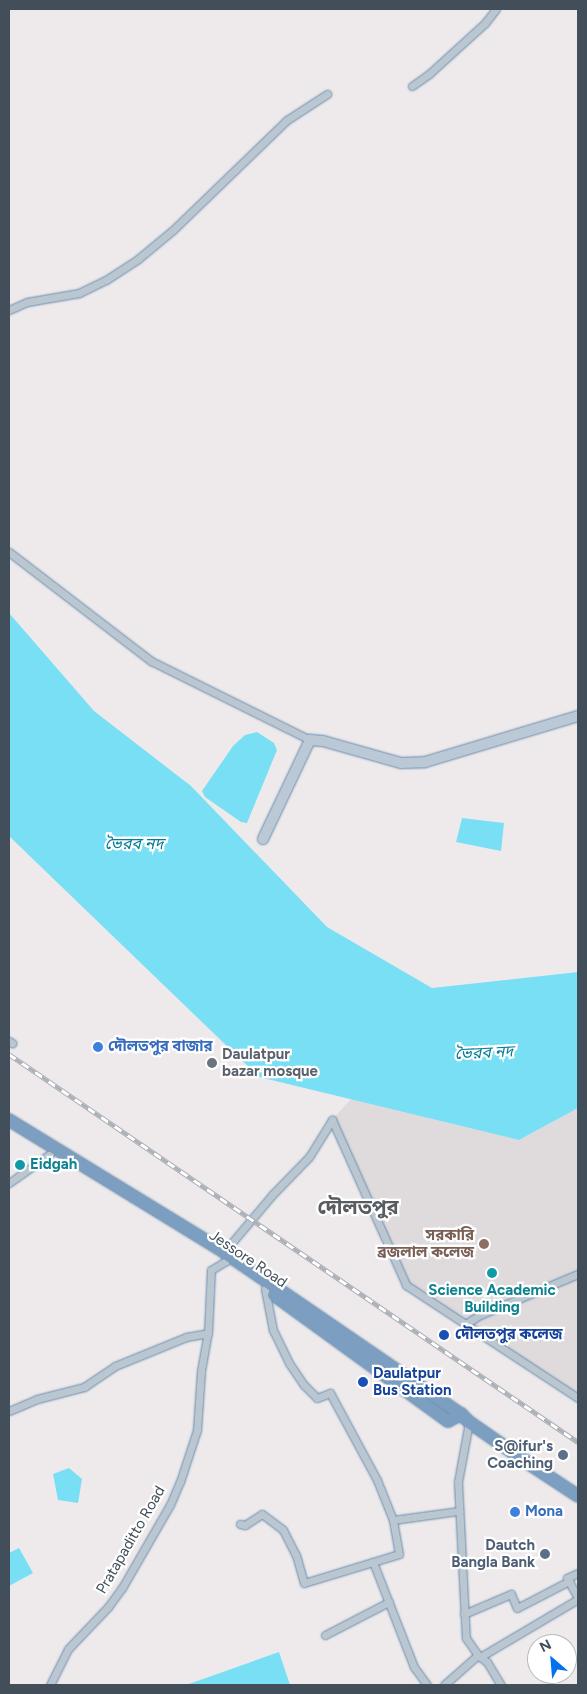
<!DOCTYPE html>
<html>
<head>
<meta charset="utf-8">
<style>
  body { margin:0 }
  #map { position:relative; width:587px; height:1694px; overflow:hidden; background:#eeeaeb; font-family:Figtree,"Noto Sans Bengali",sans-serif }
  div>[style] { position:absolute }
  .education>* { inset:0; background:#dfdbdc }
  .water>* { inset:0; background:#79dff5 }
  .roads { filter:drop-shadow(0 0 1px #678aad) drop-shadow(0 0 1px #678aad) }
  .street>* { height:7px; margin:-3.5px; padding:0 3.5px; transform-origin:3.5px; border-radius:3.5px; background:#bac6d0 }
  .secondary>* { height:10px; margin:-5px; padding:0 5px; transform-origin:5px; border-radius:5px; background:#bbc9d7 }
  .highway>* { height:12px; margin:-6px; padding:0 6px; transform-origin:6px; border-radius:6px; background:#7c9fc1 }
  .rail>* { height:4.5px; margin-top:-2.25px; transform-origin:0; background:repeating-linear-gradient(90deg,#fff 0 8px,#acb0b7 0 16px); box-sizing:border-box; border-block:1px solid #acb0b7 }
  .dots>* { width:14px; height:14px; translate:-50% -50%; box-sizing:border-box; border:2px solid #fff; border-radius:50% }
  span { translate:-50% -50%; white-space:nowrap; text-align:center; line-height:1.15; -webkit-text-stroke:4.5px #fff; paint-order:stroke }
  .shop-label { font-size:15px; color:#366cbe; font-weight:700 }
  .left { translate:0 -50%; text-align:left }
  .worship-label { font-size:15px; color:#5b616d; font-weight:700 }
  .culture-label { font-size:15px; color:#0d838f; font-weight:700 }
  .education-label { font-size:15px; color:#785e54; font-weight:700 }
  .right { translate:-100% -50%; text-align:right }
  .street-label { font-size:15px; color:#424f5a }
  .transit-label { font-size:15px; color:#164399; font-weight:700 }
  .service-label { font-size:15px; color:#4e5e75; font-weight:700 }
  .water-label { font-size:16px; color:#037c97; font-style:italic }
  .district-label { font-size:20px; color:#575c61; font-weight:700 }
  .frame { position:absolute; inset:0; border:10px solid #424f5a; pointer-events:none }
  .north { position:absolute; left:527px; top:1634px; width:50px; height:50px; box-sizing:border-box; background:#fff; border:1px solid #b3b9bd; border-radius:50%; rotate:333deg; font-size:14px; font-weight:700; line-height:20px; text-align:center; color:#424f5a }
  .north::after { content:''; display:block; margin:auto; width:18px; height:22px; background:#0471ee; clip-path:polygon(50% 0,100% 100%,50% 72%,0 100%) }
</style>
</head>
<body>
<div id="map">
  <div class="education">
    <i style="clip-path:polygon(351px 1099px,519px 1140px,578px 1108px,578px 1398px,406px 1285px,332px 1120px)"></i>
  </div>
  <div class="water">
    <i style="clip-path:polygon(9px 613px,94px 711px,191px 786px,327px 927px,432px 988px,578px 972px,578px 1108px,519px 1140px,259px 1077px,9px 836px)"></i>
    <i style="clip-path:polygon(257px 732px,274px 743px,277px 750px,247px 823px,241px 822px,205px 797px,202px 791px,233px 746px,245px 735px)"></i>
    <i style="clip-path:polygon(462px 818px,504px 823px,501px 851px,456px 842px)"></i>
    <i style="clip-path:polygon(69px 1468px,82px 1479px,78px 1503px,58px 1500px,53px 1474px)"></i>
    <i style="clip-path:polygon(19px 1548px,33px 1573px,9px 1586px,9px 1553px)"></i>
    <i style="clip-path:polygon(279px 1652px,290px 1685px,186px 1685px)"></i>
  </div>
  <div class="roads">
    <div class="street">
      <i style="left:412px;top:86px;width:21px;rotate:-35deg"></i>
      <i style="left:429px;top:74px;width:76px;rotate:-42.3deg"></i>
      <i style="left:485px;top:23px;width:18px;rotate:-52deg"></i>
      <i style="left:9px;top:310px;width:20px;rotate:-24deg"></i>
      <i style="left:27px;top:302px;width:53px;rotate:-9.8deg"></i>
      <i style="left:79px;top:293px;width:30px;rotate:-26deg"></i>
      <i style="left:106px;top:280px;width:38px;rotate:-33deg"></i>
      <i style="left:138px;top:259px;width:45px;rotate:-39.6deg"></i>
      <i style="left:173px;top:230px;width:158px;rotate:-44deg"></i>
      <i style="left:287px;top:120px;width:48px;rotate:-33deg"></i>
      <i style="left:9px;top:552px;width:179px;rotate:37.5deg"></i>
      <i style="left:151px;top:661px;width:178px;rotate:26.4deg"></i>
      <i style="left:9px;top:1041px;width:4px;rotate:34deg"></i>
      <i style="left:332px;top:1120px;width:181px;rotate:65.8deg"></i>
      <i style="left:406px;top:1285px;width:206px;rotate:33.3deg"></i>
      <i style="left:9px;top:1183px;width:50px;rotate:-35.3deg"></i>
      <i style="left:265px;top:1289px;width:42px;rotate:79deg"></i>
      <i style="left:273px;top:1330px;width:37px;rotate:64deg"></i>
      <i style="left:289px;top:1363px;width:27px;rotate:56deg"></i>
      <i style="left:304px;top:1385px;width:18px;rotate:45deg"></i>
      <i style="left:317px;top:1398px;width:14px;rotate:-21deg"></i>
      <i style="left:330px;top:1393px;width:99px;rotate:61.6deg"></i>
      <i style="left:377px;top:1480px;width:43px;rotate:68.2deg"></i>
      <i style="left:467px;top:1323px;width:15px;rotate:-32deg"></i>
      <i style="left:480px;top:1315px;width:106px;rotate:-22.7deg"></i>
      <i style="left:9px;top:1411px;width:30px;rotate:-23deg"></i>
      <i style="left:37px;top:1399px;width:49px;rotate:-14.3deg"></i>
      <i style="left:84px;top:1387px;width:37px;rotate:-34deg"></i>
      <i style="left:115px;top:1366px;width:77px;rotate:-22.2deg"></i>
      <i style="left:186px;top:1337px;width:22px;rotate:-10deg"></i>
      <i style="left:469px;top:1422px;width:61px;rotate:100.4deg"></i>
      <i style="left:458px;top:1482px;width:156px;rotate:87.1deg"></i>
      <i style="left:466px;top:1638px;width:21px;rotate:55deg"></i>
      <i style="left:478px;top:1655px;width:11px;rotate:38deg"></i>
      <i style="left:487px;top:1662px;width:27px;rotate:59deg"></i>
      <i style="left:240px;top:1524px;width:5px;rotate:11deg"></i>
      <i style="left:245px;top:1525px;width:20px;rotate:-33deg"></i>
      <i style="left:262px;top:1514px;width:26px;rotate:37deg"></i>
      <i style="left:283px;top:1530px;width:28px;rotate:63deg"></i>
      <i style="left:296px;top:1555px;width:29px;rotate:74deg"></i>
      <i style="left:304px;top:1583px;width:99px;rotate:-17deg"></i>
      <i style="left:399px;top:1554px;width:35px;rotate:-100deg"></i>
      <i style="left:393px;top:1520px;width:67px;rotate:-7.8deg"></i>
      <i style="left:373px;top:1562px;width:113px;rotate:68.7deg"></i>
      <i style="left:414px;top:1667px;width:22px;rotate:54deg"></i>
      <i style="left:578px;top:1573px;width:12px;rotate:156deg"></i>
      <i style="left:567px;top:1578px;width:23px;rotate:61deg"></i>
      <i style="left:464px;top:1614px;width:51px;rotate:-23.1deg"></i>
      <i style="left:511px;top:1594px;width:15px;rotate:67deg"></i>
      <i style="left:517px;top:1608px;width:59px;rotate:-27.4deg"></i>
      <i style="left:325px;top:1635px;width:72px;rotate:-27.3deg"></i>
      <i style="left:480px;top:1657px;width:114px;rotate:-30.6deg"></i>
      <i style="left:50px;top:1685px;width:40px;rotate:-63.4deg"></i>
      <i style="left:68px;top:1649px;width:58px;rotate:-46.4deg"></i>
      <i style="left:108px;top:1607px;width:24px;rotate:-54deg"></i>
      <i style="left:122px;top:1588px;width:96px;rotate:-60deg"></i>
      <i style="left:170px;top:1505px;width:25px;rotate:-67deg"></i>
      <i style="left:180px;top:1482px;width:55px;rotate:-71.9deg"></i>
      <i style="left:197px;top:1430px;width:59px;rotate:-86.1deg"></i>
      <i style="left:201px;top:1371px;width:39px;rotate:-80deg"></i>
      <i style="left:208px;top:1333px;width:63px;rotate:-87.3deg"></i>
      <i style="left:211px;top:1270px;width:17px;rotate:-31deg"></i>
      <i style="left:226px;top:1261px;width:4px;rotate:-56deg"></i>
      <i style="left:228px;top:1258px;width:7px;rotate:-124deg"></i>
      <i style="left:224px;top:1252px;width:75px;rotate:-49.9deg"></i>
      <i style="left:272px;top:1195px;width:53px;rotate:-45.8deg"></i>
      <i style="left:309px;top:1157px;width:44px;rotate:-58.1deg"></i>
      <i style="left:444px;top:1685px;width:45px;rotate:-41.4deg"></i>
    </div>
    <div class="secondary">
      <i style="left:263px;top:839px;width:110px;rotate:-64.6deg"></i>
      <i style="left:310px;top:740px;width:13px;rotate:4deg"></i>
      <i style="left:323px;top:741px;width:81px;rotate:15.8deg"></i>
      <i style="left:401px;top:763px;width:24px;rotate:-2deg"></i>
      <i style="left:425px;top:762px;width:160px;rotate:-16.7deg"></i>
    </div>
    <div class="highway">
      <i style="left:9px;top:1120px;width:252px;rotate:31.5deg"></i>
      <i style="left:224px;top:1252px;width:287px;rotate:34.4deg"></i>
      <i style="left:461px;top:1414px;width:11px;rotate:45deg"></i>
      <i style="left:469px;top:1422px;width:75px;rotate:34.7deg"></i>
      <i style="left:531px;top:1465px;width:56px;rotate:33.4deg"></i>
      <i style="left:274px;top:1295px;width:215px;rotate:35.9deg"></i>
      <i style="left:448px;top:1421px;width:15px;rotate:-28deg"></i>
    </div>
  </div>
  <div class="rail">
    <i style="left:9px;top:1054px;width:689px;rotate:34.29deg"></i>
  </div>
  <div class="dots">
    <i style="left:98px;top:1047px;background:#3f7fe0"></i>
    <i style="left:212px;top:1063px;background:#6b7280"></i>
    <i style="left:20px;top:1165px;background:#0f9aa8"></i>
    <i style="left:484px;top:1244px;background:#8d6e63"></i>
    <i style="left:492px;top:1273px;background:#0f9aa8"></i>
    <i style="left:444px;top:1335px;background:#1a4fb4"></i>
    <i style="left:363px;top:1382px;background:#1a4fb4"></i>
    <i style="left:563px;top:1455px;background:#5c6f8a"></i>
    <i style="left:515px;top:1512px;background:#3f7fe0"></i>
    <i style="left:545px;top:1554px;background:#5c6f8a"></i>
  </div>
  <div class="shop-label">
    <span class="left" style="left:108px;top:1047px">দৌলতপুর বাজার</span>
    <span class="left" style="left:525px;top:1512px">Mona</span>
  </div>
  <div class="worship-label">
    <span class="left" style="left:222px;top:1063px">Daulatpur<br>bazar mosque</span>
  </div>
  <div class="culture-label">
    <span class="left" style="left:30px;top:1165px">Eidgah</span>
    <span style="left:492px;top:1299px">Science Academic<br>Building</span>
  </div>
  <div class="education-label">
    <span class="right" style="left:474px;top:1244px">সরকারি<br>ব্রজলাল কলেজ</span>
  </div>
  <div class="street-label">
    <span style="left:248px;top:1259px;rotate:34deg">Jessore Road</span>
    <span style="left:131px;top:1540px;rotate:-60deg">Pratapaditto Road</span>
  </div>
  <div class="transit-label">
    <span class="left" style="left:455px;top:1335px">দৌলতপুর কলেজ</span>
    <span class="left" style="left:373px;top:1382px">Daulatpur<br>Bus Station</span>
  </div>
  <div class="service-label">
    <span class="right" style="left:553px;top:1455px">S@ifur's<br>Coaching</span>
    <span class="right" style="left:535px;top:1554px">Dautch<br>Bangla Bank</span>
  </div>
  <div class="water-label">
    <span style="left:134px;top:844px">ভৈরব নদ</span>
    <span style="left:484px;top:1053px;rotate:-3deg">ভৈরব নদ</span>
  </div>
  <div class="district-label">
    <span style="left:358px;top:1207px">দৌলতপুর</span>
  </div>
  <div class="frame"></div>
  <div class="north">N</div>
</div>
</body>
</html>
